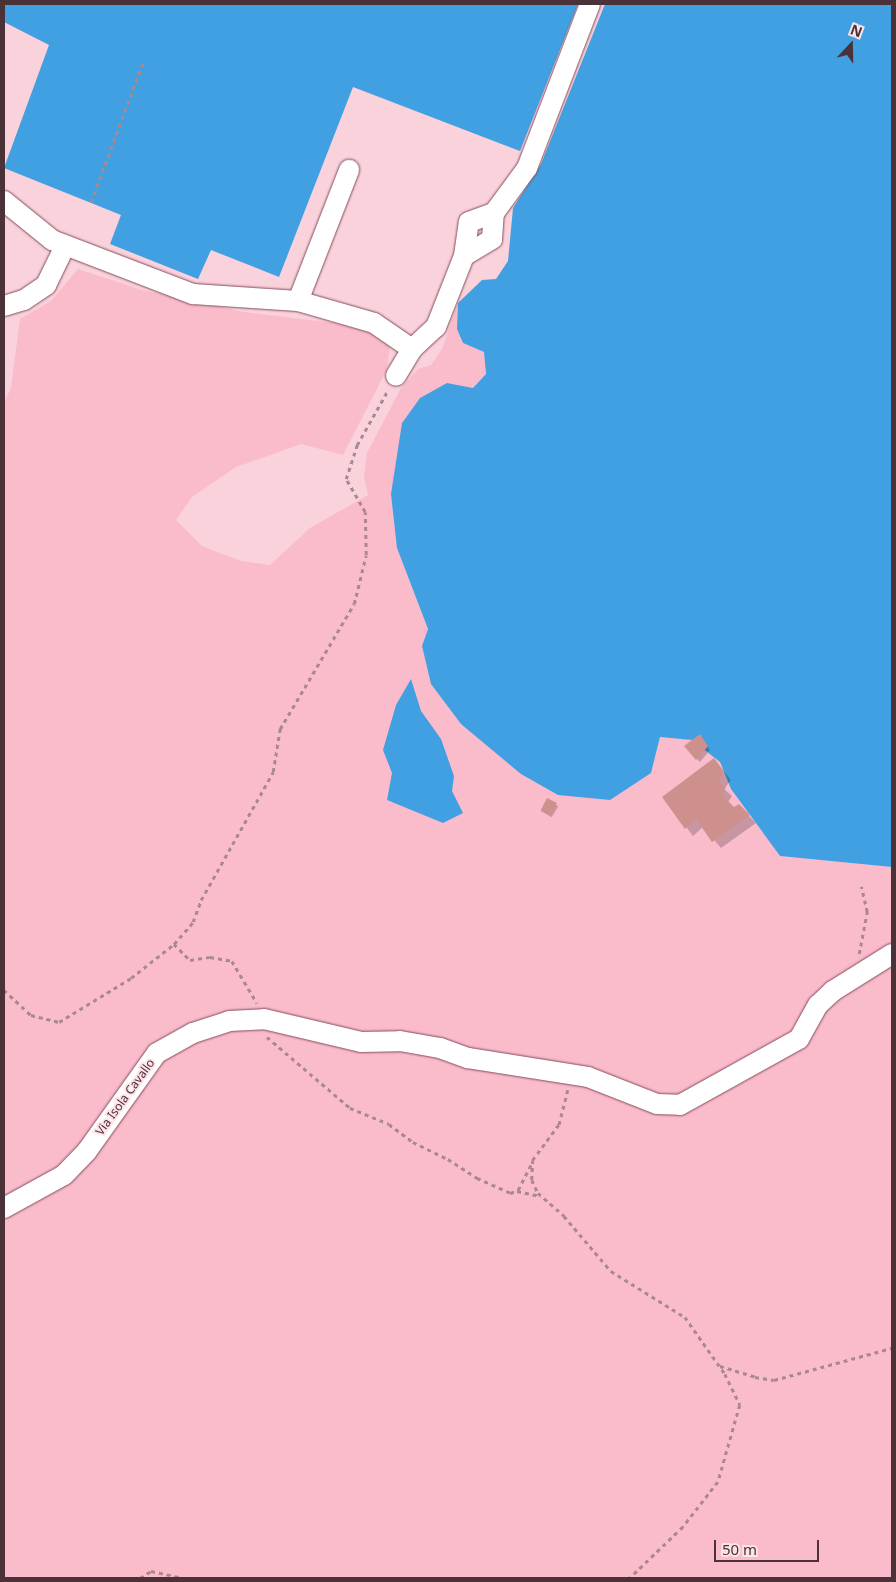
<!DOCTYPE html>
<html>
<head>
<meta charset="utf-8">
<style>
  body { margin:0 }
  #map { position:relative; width:896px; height:1582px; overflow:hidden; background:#fad2db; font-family:"Noto Sans",sans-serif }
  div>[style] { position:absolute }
  .green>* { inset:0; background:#fabbcb }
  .water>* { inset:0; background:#40a0e1 }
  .shadow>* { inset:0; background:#0003; transform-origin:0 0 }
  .building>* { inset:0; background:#ce908d; transform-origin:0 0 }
  .path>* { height:2.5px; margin-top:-1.25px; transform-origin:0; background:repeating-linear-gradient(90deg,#aa8890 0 4px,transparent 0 8px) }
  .roads { filter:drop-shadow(0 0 1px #834d5c) drop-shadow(0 0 1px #834d5c) }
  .minor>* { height:20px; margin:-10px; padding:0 10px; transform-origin:10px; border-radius:10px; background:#fff }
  span { translate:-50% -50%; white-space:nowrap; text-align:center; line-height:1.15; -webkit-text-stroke:4px #fee3e9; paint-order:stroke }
  .street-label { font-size:12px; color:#4b3138 }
  .frame { position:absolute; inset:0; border:5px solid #4b3138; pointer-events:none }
  .north { position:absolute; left:826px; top:20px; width:50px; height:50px; -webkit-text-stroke:4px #fee3e9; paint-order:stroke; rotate:21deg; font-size:14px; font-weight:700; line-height:20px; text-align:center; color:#4b3138 }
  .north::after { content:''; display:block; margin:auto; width:18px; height:22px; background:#4b3138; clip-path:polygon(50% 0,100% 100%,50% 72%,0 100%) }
  .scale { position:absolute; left:714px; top:1540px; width:105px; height:22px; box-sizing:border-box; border:2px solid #4b3138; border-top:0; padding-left:6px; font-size:15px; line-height:18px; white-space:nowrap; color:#4b3138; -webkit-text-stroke:4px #fee3e9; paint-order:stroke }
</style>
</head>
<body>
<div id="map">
  <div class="green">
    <i style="clip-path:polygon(78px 269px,142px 290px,244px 312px,335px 323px,376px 333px,390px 345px,387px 369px,343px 455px,301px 444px,236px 467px,192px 497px,176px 520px,202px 546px,241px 561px,270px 565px,310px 528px,368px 495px,364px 477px,367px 453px,401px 388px,418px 369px,431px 365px,442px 349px,458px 303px,457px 329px,463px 343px,484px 352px,486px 374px,473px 388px,447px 383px,420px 398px,402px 423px,397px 548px,428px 629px,422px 646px,431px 683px,461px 724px,651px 773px,660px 737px,692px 740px,720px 762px,731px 789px,780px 856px,892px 867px,892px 1578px,4px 1578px,4px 403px,11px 388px,20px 319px,51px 301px)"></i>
  </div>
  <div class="water">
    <i style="clip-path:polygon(4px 4px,578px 4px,520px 151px,353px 87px,279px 277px,211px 250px,198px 279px,110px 244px,121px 215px,4px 168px,49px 45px,4px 22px)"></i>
    <i style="clip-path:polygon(605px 4px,892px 4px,892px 867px,780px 856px,731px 789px,720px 762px,692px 740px,660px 737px,651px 773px,610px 800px,558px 795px,521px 774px,461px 724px,431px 684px,422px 646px,428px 629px,397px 548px,391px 494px,402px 423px,420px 398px,447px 383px,473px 388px,486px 374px,484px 352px,463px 343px,457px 329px,458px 303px,482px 280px,496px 279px,508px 261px,513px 208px,541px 164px)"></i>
    <i style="clip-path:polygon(411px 679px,421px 711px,441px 739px,454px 776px,452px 791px,463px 813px,443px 823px,387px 800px,392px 773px,383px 750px,396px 705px)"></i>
  </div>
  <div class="shadow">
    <i style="clip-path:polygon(703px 739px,710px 750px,700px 762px,697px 759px)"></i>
    <i style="clip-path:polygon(714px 759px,731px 780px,724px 789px,732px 796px,728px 802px,734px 808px,739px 806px,756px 823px,721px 848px,703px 827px,693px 836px,664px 797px)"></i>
    <i style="left:548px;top:800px;width:12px;height:13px;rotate:31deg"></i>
  </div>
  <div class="building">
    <i style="clip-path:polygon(700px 734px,708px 746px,696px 760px,684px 746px)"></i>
    <i style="clip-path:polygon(714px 758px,724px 772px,718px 781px,726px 788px,721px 794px,734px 807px,739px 804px,750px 815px,712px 842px,696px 819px,685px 829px,662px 797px)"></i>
    <i style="left:547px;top:798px;width:11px;height:14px;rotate:27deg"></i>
  </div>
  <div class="path">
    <i style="left:91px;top:202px;width:149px;rotate:-69.6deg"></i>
    <i style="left:174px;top:944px;width:23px;rotate:45deg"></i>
    <i style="left:190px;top:960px;width:20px;rotate:-9deg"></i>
    <i style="left:210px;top:957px;width:22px;rotate:10deg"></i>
    <i style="left:232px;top:961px;width:49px;rotate:59.2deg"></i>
    <i style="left:859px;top:954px;width:43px;rotate:-79.2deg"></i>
    <i style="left:867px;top:912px;width:26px;rotate:-103deg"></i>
    <i style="left:4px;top:990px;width:37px;rotate:43deg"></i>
    <i style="left:31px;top:1015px;width:29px;rotate:14deg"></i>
    <i style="left:59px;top:1022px;width:84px;rotate:-31.4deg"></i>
    <i style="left:131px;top:978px;width:55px;rotate:-38.3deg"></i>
    <i style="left:174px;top:944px;width:29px;rotate:-49deg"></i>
    <i style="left:193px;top:922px;width:23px;rotate:-70deg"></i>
    <i style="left:201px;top:900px;width:147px;rotate:-60.6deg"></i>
    <i style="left:273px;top:772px;width:44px;rotate:-80.8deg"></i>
    <i style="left:280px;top:729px;width:145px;rotate:-59.4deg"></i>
    <i style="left:354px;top:604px;width:50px;rotate:-76.2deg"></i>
    <i style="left:366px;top:555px;width:43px;rotate:-91.3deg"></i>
    <i style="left:365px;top:512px;width:38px;rotate:-120deg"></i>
    <i style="left:346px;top:479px;width:36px;rotate:-72deg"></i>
    <i style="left:357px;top:445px;width:63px;rotate:-60.6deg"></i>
    <i style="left:267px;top:1037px;width:109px;rotate:40.5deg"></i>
    <i style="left:350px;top:1108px;width:42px;rotate:22.3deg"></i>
    <i style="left:389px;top:1124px;width:30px;rotate:37deg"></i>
    <i style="left:413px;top:1142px;width:39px;rotate:26deg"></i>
    <i style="left:448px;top:1159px;width:35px;rotate:33deg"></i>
    <i style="left:477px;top:1178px;width:36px;rotate:24deg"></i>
    <i style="left:510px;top:1193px;width:7px;rotate:-16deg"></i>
    <i style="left:517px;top:1191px;width:24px;rotate:12deg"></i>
    <i style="left:568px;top:1090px;width:36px;rotate:104deg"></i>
    <i style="left:559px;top:1125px;width:44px;rotate:126.6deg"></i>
    <i style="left:533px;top:1160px;width:20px;rotate:93deg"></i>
    <i style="left:532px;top:1180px;width:14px;rotate:65deg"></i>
    <i style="left:538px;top:1193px;width:35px;rotate:41deg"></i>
    <i style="left:564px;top:1216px;width:72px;rotate:49.5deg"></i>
    <i style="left:611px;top:1271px;width:87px;rotate:31.9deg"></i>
    <i style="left:685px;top:1317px;width:70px;rotate:54.9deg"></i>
    <i style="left:725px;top:1374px;width:34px;rotate:64deg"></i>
    <i style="left:740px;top:1405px;width:80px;rotate:105.9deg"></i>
    <i style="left:718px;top:1482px;width:57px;rotate:127.9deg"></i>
    <i style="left:683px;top:1527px;width:74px;rotate:136.1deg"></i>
    <i style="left:518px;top:1190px;width:31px;rotate:-63deg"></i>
    <i style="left:720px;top:1366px;width:37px;rotate:17deg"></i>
    <i style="left:755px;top:1377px;width:19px;rotate:9deg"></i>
    <i style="left:774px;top:1380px;width:122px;rotate:-15.2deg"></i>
    <i style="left:140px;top:1578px;width:13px;rotate:-32deg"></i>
    <i style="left:151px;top:1571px;width:33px;rotate:12deg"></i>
  </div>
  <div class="roads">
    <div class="minor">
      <i style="left:4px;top:201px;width:62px;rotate:39.1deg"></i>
      <i style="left:52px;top:240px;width:151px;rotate:21deg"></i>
      <i style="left:193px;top:294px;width:105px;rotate:3.8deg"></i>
      <i style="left:298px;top:301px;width:79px;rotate:16.1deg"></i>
      <i style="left:374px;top:323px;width:46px;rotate:34.4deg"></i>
      <i style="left:412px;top:349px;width:31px;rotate:121deg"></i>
      <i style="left:464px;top:256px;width:33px;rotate:-31deg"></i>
      <i style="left:492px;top:239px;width:26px;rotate:-86deg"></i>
      <i style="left:494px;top:213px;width:56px;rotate:-53.7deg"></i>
      <i style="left:527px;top:168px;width:176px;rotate:-69deg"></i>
      <i style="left:298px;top:301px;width:141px;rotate:-68.7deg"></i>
      <i style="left:4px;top:306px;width:21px;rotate:-17deg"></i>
      <i style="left:24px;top:300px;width:27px;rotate:-34deg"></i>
      <i style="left:46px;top:285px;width:43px;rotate:-64deg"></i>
      <i style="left:412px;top:349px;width:33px;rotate:-43deg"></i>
      <i style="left:436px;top:327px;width:76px;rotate:-68.5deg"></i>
      <i style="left:464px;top:256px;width:34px;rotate:-82deg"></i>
      <i style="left:469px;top:222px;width:27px;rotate:-20deg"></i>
      <i style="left:4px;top:1208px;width:68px;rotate:-28.8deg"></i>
      <i style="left:64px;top:1175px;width:33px;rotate:-46deg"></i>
      <i style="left:87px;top:1151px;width:120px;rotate:-54.5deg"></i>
      <i style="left:157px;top:1053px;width:41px;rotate:-29.1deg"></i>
      <i style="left:193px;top:1033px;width:38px;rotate:-18deg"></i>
      <i style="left:229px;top:1021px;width:35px;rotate:-3deg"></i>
      <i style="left:264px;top:1019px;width:100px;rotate:13.3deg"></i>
      <i style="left:361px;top:1042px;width:39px;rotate:-1deg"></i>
      <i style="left:400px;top:1041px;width:41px;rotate:9.9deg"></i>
      <i style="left:440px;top:1048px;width:30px;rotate:20deg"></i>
      <i style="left:468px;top:1058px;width:121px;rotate:9deg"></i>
      <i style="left:588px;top:1077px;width:74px;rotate:21.4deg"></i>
      <i style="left:657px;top:1104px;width:23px;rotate:2deg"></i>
      <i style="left:680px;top:1105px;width:136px;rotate:-29deg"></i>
      <i style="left:799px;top:1039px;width:39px;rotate:-61deg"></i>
      <i style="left:818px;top:1005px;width:21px;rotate:-43deg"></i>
      <i style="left:833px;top:991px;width:70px;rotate:-32.1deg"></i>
    </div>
  </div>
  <div class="street-label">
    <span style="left:125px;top:1097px;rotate:-54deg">Via Isola Cavallo</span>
  </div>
  <div class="frame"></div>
  <div class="north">N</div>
  <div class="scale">50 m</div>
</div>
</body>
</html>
